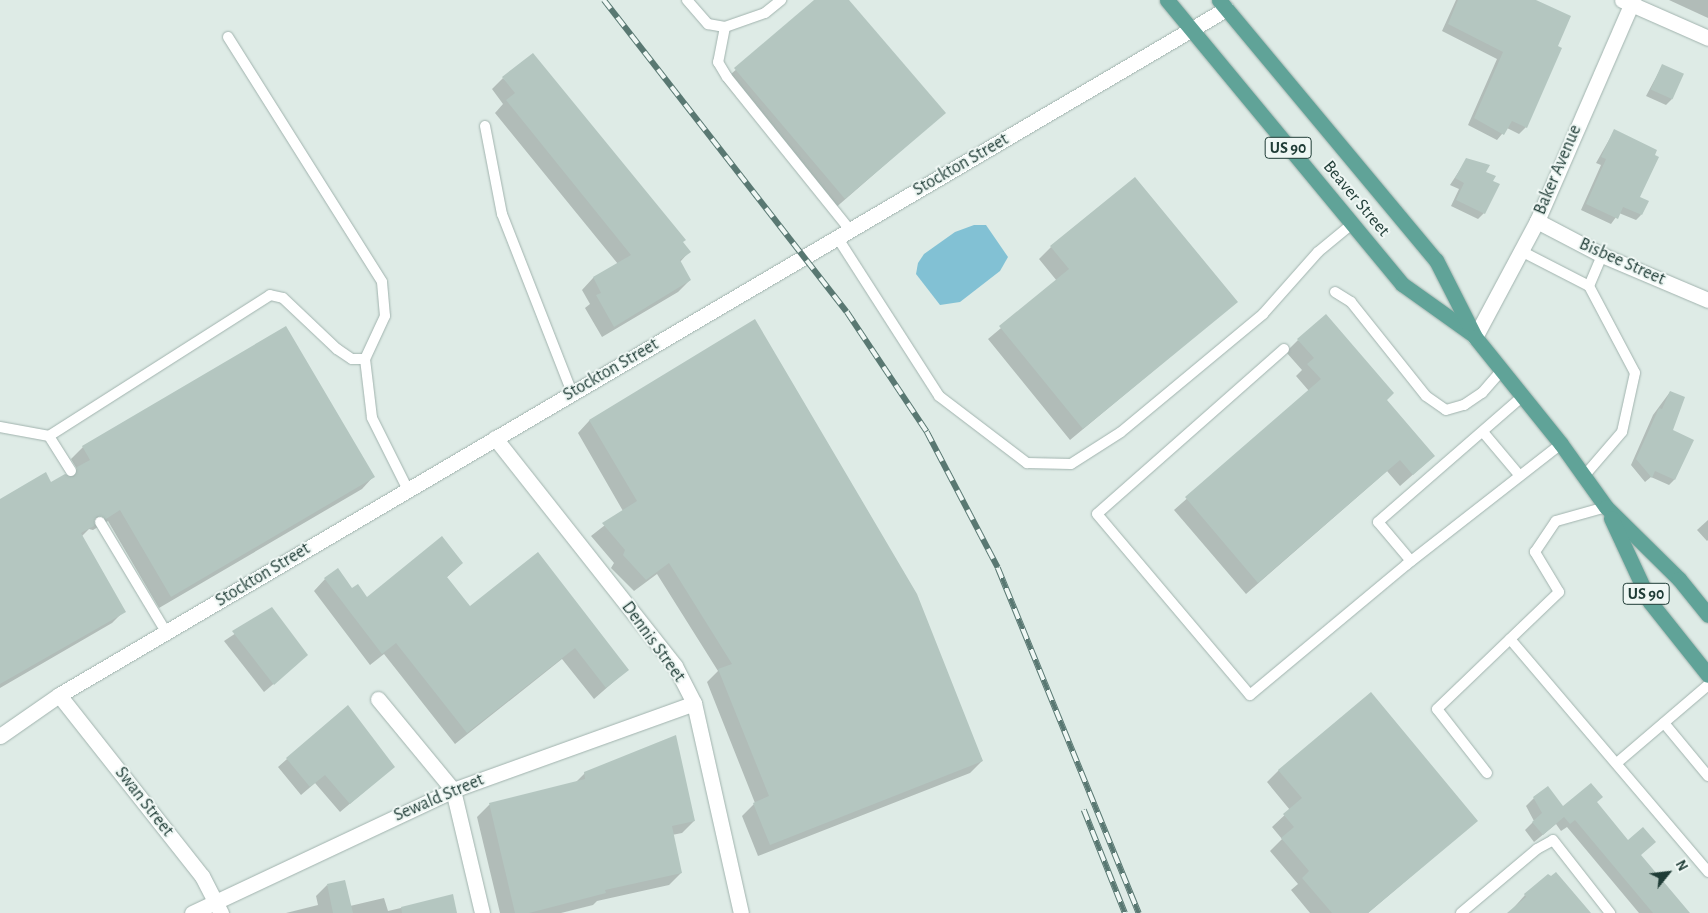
<!DOCTYPE html>
<html>
<head>
<meta charset="utf-8">
<style>
  body { margin:0 }
  #map { position:relative; width:1708px; height:913px; overflow:hidden; background:#deebe6; font-family:"Alegreya Sans",sans-serif }
  div>[style] { position:absolute }
  .water>* { inset:0; background:#82c1d4 }
  .shadow>* { inset:0; background:#0003 }
  .building>* { inset:0; background:#b4c6c0; transform-origin:0 0 }
  .roads { filter:drop-shadow(0 0 1px #a1b3ae) drop-shadow(0 0 1px #a1b3ae) }
  .service>* { height:10px; margin:-5px; padding:0 5px; transform-origin:5px; border-radius:5px; background:#fff }
  .minor>* { height:15px; margin:-7.5px; padding:0 7.5px; transform-origin:7.5px; border-radius:7.5px; background:#fff }
  .secondary>* { height:15px; margin:-7.5px; padding:0 7.5px; transform-origin:7.5px; border-radius:7.5px; background:#fff }
  .primary>* { height:15px; margin:-7.5px; padding:0 7.5px; transform-origin:7.5px; border-radius:7.5px; background:#60a398 }
  .rail>* { height:5.5px; margin-top:-2.75px; transform-origin:0; background:repeating-linear-gradient(90deg,#eff7f4 0 11px,#597872 0 22px); box-sizing:border-box; border-block:1px solid #597872 }
  span { translate:-50% -50%; white-space:nowrap; text-align:center; line-height:1.15; -webkit-text-stroke:4px #eff7f4; paint-order:stroke }
  .shield-label span { padding:1px 4px; background:#eff7f4; border:1px solid; border-radius:4px; -webkit-text-stroke-width:0 }
  .shield-label { font-size:16px; color:#1f3c36; font-weight:700 }
  .street-label { font-size:18px; color:#1f3c36 }
  .north { position:absolute; left:1643px; top:848px; width:50px; height:50px; -webkit-text-stroke:4px #eff7f4; paint-order:stroke; rotate:61deg; font-size:14px; font-weight:700; line-height:20px; text-align:center; color:#1f3c36 }
  .north::after { content:''; display:block; margin:auto; width:18px; height:22px; background:#1f3c36; clip-path:polygon(50% 0,100% 100%,50% 72%,0 100%) }
</style>
</head>
<body>
<div id="map">
  <div class="water">
    <i style="clip-path:polygon(974px 225px,986px 225px,1008px 257px,1000px 271px,960px 302px,940px 305px,916px 274px,918px 263px,924px 254px,955px 232px)"></i>
  </div>
  <div class="shadow">
    <i style="clip-path:polygon(816px 0,848px 0,944px 113px,833px 210px,723px 81px)"></i>
    <i style="clip-path:polygon(1456px 0,1533px 0,1526px 127px,1519px 134px,1507px 128px,1497px 140px,1468px 125px,1497px 59px,1442px 31px)"></i>
    <i style="clip-path:polygon(1669px 0,1708px 0,1708px 18px)"></i>
    <i style="clip-path:polygon(1662px 66px,1672px 99px,1666px 105px,1646px 96px)"></i>
    <i style="clip-path:polygon(503px 78px,689px 252px,680px 262px,690px 280px,678px 292px,602px 337px,585px 308px,590px 304px,582px 290px,593px 278px,618px 264px,495px 113px,503px 104px,492px 89px)"></i>
    <i style="clip-path:polygon(1614px 131px,1641px 215px,1636px 220px,1619px 213px,1611px 224px,1581px 210px,1601px 165px,1596px 163px)"></i>
    <i style="clip-path:polygon(1467px 159px,1485px 172px,1484px 213px,1478px 219px,1451px 206px,1459px 189px,1450px 185px)"></i>
    <i style="clip-path:polygon(1051px 247px,1236px 302px,1070px 440px,988px 339px,1057px 281px,1039px 259px)"></i>
    <i style="clip-path:polygon(755px 321px,982px 761px,970px 773px,758px 856px,742px 816px,755px 803px,707px 682px,718px 671px,657px 574px,634px 591px,611px 568px,614px 563px,591px 536px,623px 511px,578px 433px,589px 421px)"></i>
    <i style="clip-path:polygon(1298px 340px,1386px 400px,1434px 456px,1400px 486px,1387px 471px,1246px 594px,1174px 510px,1309px 391px,1296px 376px,1302px 370px,1286px 352px)"></i>
    <i style="clip-path:polygon(1670px 392px,1674px 480px,1669px 485px,1651px 477px,1645px 482px,1631px 465px,1653px 415px)"></i>
    <i style="clip-path:polygon(83px 447px,373px 477px,362px 489px,159px 608px,108px 521px,93px 530px,89px 529px,81px 537px,124px 611px,112px 623px,0 688px,0 500px,69px 477px,77px 469px,71px 459px)"></i>
    <i style="clip-path:polygon(1708px 520px,1708px 540px,1707px 541px,1697px 530px)"></i>
    <i style="clip-path:polygon(538px 554px,627px 670px,594px 699px,562px 659px,455px 744px,384px 654px,370px 665px,314px 591px,325px 579px,366px 598px,462px 563px,446px 578px,470px 608px)"></i>
    <i style="clip-path:polygon(272px 609px,297px 664px,264px 692px,224px 641px)"></i>
    <i style="clip-path:polygon(287px 759px,384px 775px,340px 812px,315px 783px,301px 795px,278px 767px)"></i>
    <i style="clip-path:polygon(1279px 770px,1476px 821px,1368px 913px,1310px 913px,1291px 890px,1298px 884px,1270px 851px,1282px 839px,1272px 827px,1290px 810px,1267px 782px)"></i>
    <i style="clip-path:polygon(585px 773px,694px 821px,682px 833px,672px 835px,681px 873px,669px 885px,597px 901px,593px 905px,561px 913px,500px 913px,477px 817px,489px 805px,575px 783px)"></i>
    <i style="clip-path:polygon(1534px 798px,1563px 808px,1596px 803px,1688px 913px,1639px 913px,1567px 827px,1561px 831px,1556px 824px,1534px 842px,1525px 830px,1534px 821px,1526px 806px)"></i>
    <i style="clip-path:polygon(327px 885px,350px 906px,384px 898px,388px 911px,452px 896px,456px 913px,286px 913px,318px 905px,316px 896px)"></i>
    <i style="clip-path:polygon(1525px 895px,1577px 913px,1509px 913px)"></i>
  </div>
  <div class="building">
    <i style="clip-path:polygon(814px 0,849px 0,946px 113px,845px 199px,734px 68px)"></i>
    <i style="clip-path:polygon(1458px 0,1536px 0,1571px 16px,1558px 46px,1562px 48px,1527px 128px,1512px 121px,1504px 135px,1474px 118px,1503px 52px,1448px 24px)"></i>
    <i style="clip-path:polygon(533px 53px,686px 240px,683px 242px,691px 252px,680px 260px,691px 280px,614px 327px,596px 295px,601px 293px,593px 277px,631px 255px,506px 100px,515px 93px,502px 77px)"></i>
    <i style="left:1662px;top:64px;width:24px;height:28px;rotate:24deg"></i>
    <i style="clip-path:polygon(1614px 129px,1657px 150px,1655px 155px,1659px 157px,1640px 197px,1649px 201px,1642px 215px,1623px 207px,1618px 219px,1586px 204px,1606px 159px,1601px 157px)"></i>
    <i style="clip-path:polygon(1466px 158px,1490px 165px,1486px 172px,1496px 176px,1493px 181px,1500px 184px,1485px 214px,1456px 200px,1464px 183px,1455px 178px)"></i>
    <i style="clip-path:polygon(1135px 177px,1238px 302px,1083px 429px,999px 326px,1069px 269px,1050px 246px)"></i>
    <i style="clip-path:polygon(1326px 314px,1394px 393px,1387px 400px,1435px 456px,1413px 475px,1400px 460px,1258px 583px,1185px 497px,1321px 379px,1307px 364px,1314px 358px,1297px 339px)"></i>
    <i style="clip-path:polygon(755px 319px,917px 594px,983px 761px,770px 845px,753px 803px,769px 796px,718px 669px,732px 664px,669px 563px,646px 580px,623px 555px,625px 550px,602px 523px,637px 501px,589px 420px)"></i>
    <i style="clip-path:polygon(286px 326px,375px 477px,171px 597px,120px 510px,106px 519px,97px 516px,94px 526px,81px 533px,126px 612px,0 684px,0 499px,46px 472px,51px 482px,65px 474px,74px 477px,77px 467px,90px 460px,82px 446px)"></i>
    <i style="clip-path:polygon(1670px 391px,1685px 397px,1673px 430px,1694px 440px,1675px 480px,1655px 471px,1652px 478px,1636px 459px,1659px 408px,1662px 409px)"></i>
    <i style="clip-path:polygon(442px 536px,463px 563px,447px 577px,470px 606px,538px 552px,629px 670px,606px 688px,575px 648px,467px 733px,396px 643px,382px 654px,324px 578px,338px 568px,352px 588px,358px 584px,367px 597px)"></i>
    <i style="clip-path:polygon(272px 607px,308px 655px,274px 685px,232px 631px)"></i>
    <i style="clip-path:polygon(1371px 692px,1478px 821px,1368px 913px,1332px 913px,1302px 878px,1309px 871px,1281px 838px,1294px 827px,1283px 814px,1302px 798px,1278px 770px)"></i>
    <i style="clip-path:polygon(348px 705px,395px 767px,350px 804px,325px 775px,310px 787px,286px 758px)"></i>
    <i style="clip-path:polygon(676px 735px,695px 821px,672px 826px,682px 873px,605px 890px,606px 893px,529px 913px,515px 913px,489px 803px,585px 779px,584px 772px)"></i>
    <i style="clip-path:polygon(1591px 783px,1603px 797px,1597px 802px,1628px 840px,1643px 827px,1656px 842px,1641px 855px,1690px 913px,1653px 913px,1575px 820px,1570px 824px,1564px 817px,1543px 835px,1532px 822px,1542px 813px,1533px 797px,1548px 786px,1563px 806px)"></i>
    <i style="clip-path:polygon(1556px 872px,1591px 913px,1507px 913px,1526px 897px,1524px 894px,1548px 874px,1551px 876px)"></i>
    <i style="clip-path:polygon(345px 880px,353px 913px,333px 913px,327px 884px)"></i>
    <i style="clip-path:polygon(453px 894px,457px 913px,402px 913px,401px 907px)"></i>
  </div>
  <div class="roads">
    <div class="service">
      <i style="left:687px;top:0;width:32px;rotate:49deg"></i>
      <i style="left:708px;top:24px;width:17px;rotate:10deg"></i>
      <i style="left:725px;top:27px;width:42px;rotate:-19.3deg"></i>
      <i style="left:765px;top:13px;width:21px;rotate:-39deg"></i>
      <i style="left:725px;top:27px;width:36px;rotate:101deg"></i>
      <i style="left:718px;top:62px;width:17px;rotate:59deg"></i>
      <i style="left:727px;top:77px;width:196px;rotate:51.2deg"></i>
      <i style="left:228px;top:37px;width:289px;rotate:57.8deg"></i>
      <i style="left:382px;top:282px;width:34px;rotate:85deg"></i>
      <i style="left:385px;top:316px;width:47px;rotate:114.9deg"></i>
      <i style="left:365px;top:359px;width:59px;rotate:83.2deg"></i>
      <i style="left:372px;top:418px;width:80px;rotate:63.4deg"></i>
      <i style="left:485px;top:126px;width:90px;rotate:79.1deg"></i>
      <i style="left:502px;top:214px;width:192px;rotate:68.6deg"></i>
      <i style="left:837px;top:237px;width:189px;rotate:57.3deg"></i>
      <i style="left:939px;top:396px;width:111px;rotate:37.3deg"></i>
      <i style="left:1027px;top:463px;width:44px;rotate:1.3deg"></i>
      <i style="left:1071px;top:464px;width:59px;rotate:-32.6deg"></i>
      <i style="left:1121px;top:432px;width:185px;rotate:-39.7deg"></i>
      <i style="left:1263px;top:314px;width:83px;rotate:-48.4deg"></i>
      <i style="left:1318px;top:252px;width:44px;rotate:-39.5deg"></i>
      <i style="left:1521px;top:251px;width:76px;rotate:27.2deg"></i>
      <i style="left:1589px;top:286px;width:98px;rotate:62.1deg"></i>
      <i style="left:1635px;top:373px;width:60px;rotate:102.4deg"></i>
      <i style="left:1622px;top:432px;width:58px;rotate:130.8deg"></i>
      <i style="left:1589px;top:286px;width:34px;rotate:-67deg"></i>
      <i style="left:1335px;top:292px;width:19px;rotate:32deg"></i>
      <i style="left:1351px;top:302px;width:120px;rotate:51.4deg"></i>
      <i style="left:1426px;top:396px;width:24px;rotate:35deg"></i>
      <i style="left:1446px;top:410px;width:19px;rotate:-16deg"></i>
      <i style="left:1464px;top:405px;width:22px;rotate:-34deg"></i>
      <i style="left:1482px;top:393px;width:30px;rotate:-49deg"></i>
      <i style="left:1284px;top:349px;width:249px;rotate:138.6deg"></i>
      <i style="left:1097px;top:514px;width:237px;rotate:49.8deg"></i>
      <i style="left:1250px;top:695px;width:203px;rotate:-39.8deg"></i>
      <i style="left:1406px;top:565px;width:197px;rotate:-38deg"></i>
      <i style="left:0;top:427px;width:50px;rotate:10.4deg"></i>
      <i style="left:1483px;top:432px;width:57px;rotate:49.9deg"></i>
      <i style="left:71px;top:471px;width:41px;rotate:-122.2deg"></i>
      <i style="left:49px;top:436px;width:262px;rotate:-32.5deg"></i>
      <i style="left:270px;top:295px;width:13px;rotate:13deg"></i>
      <i style="left:283px;top:298px;width:74px;rotate:43.4deg"></i>
      <i style="left:337px;top:349px;width:18px;rotate:34deg"></i>
      <i style="left:352px;top:359px;width:13px"></i>
      <i style="left:100px;top:522px;width:128px;rotate:59deg"></i>
      <i style="left:1411px;top:561px;width:51px;rotate:-130.2deg"></i>
      <i style="left:1378px;top:522px;width:192px;rotate:-41deg"></i>
      <i style="left:1510px;top:639px;width:306px;rotate:49.6deg"></i>
      <i style="left:1664px;top:723px;width:69px;rotate:50.3deg"></i>
      <i style="left:1618px;top:762px;width:118px;rotate:-40.5deg"></i>
      <i style="left:1487px;top:773px;width:81px;rotate:-128deg"></i>
      <i style="left:1437px;top:709px;width:169px;rotate:-43.8deg"></i>
      <i style="left:1559px;top:592px;width:47px;rotate:-121deg"></i>
      <i style="left:1535px;top:552px;width:37px;rotate:-56deg"></i>
      <i style="left:1556px;top:521px;width:52px;rotate:-15.6deg"></i>
      <i style="left:1461px;top:913px;width:99px;rotate:-40.1deg"></i>
      <i style="left:1537px;top:849px;width:18px;rotate:-29deg"></i>
      <i style="left:1553px;top:840px;width:93px;rotate:52deg"></i>
    </div>
    <div class="minor">
      <i style="left:1622px;top:0;width:94px;rotate:23.8deg"></i>
      <i style="left:1537px;top:221px;width:73px;rotate:27.6deg"></i>
      <i style="left:1602px;top:255px;width:115px;rotate:23deg"></i>
      <i style="left:1475px;top:337px;width:132px;rotate:-61.9deg"></i>
      <i style="left:1537px;top:221px;width:241px;rotate:-66.5deg"></i>
      <i style="left:495px;top:438px;width:290px;rotate:51.7deg"></i>
      <i style="left:675px;top:666px;width:42px;rotate:62.8deg"></i>
      <i style="left:694px;top:703px;width:215px;rotate:77.4deg"></i>
      <i style="left:59px;top:695px;width:231px;rotate:51.7deg"></i>
      <i style="left:202px;top:876px;width:42px;rotate:62.8deg"></i>
      <i style="left:378px;top:699px;width:118px;rotate:50.5deg"></i>
      <i style="left:453px;top:790px;width:126px;rotate:76.7deg"></i>
      <i style="left:192px;top:913px;width:289px;rotate:-25.2deg"></i>
      <i style="left:453px;top:790px;width:256px;rotate:-19.8deg"></i>
    </div>
    <div class="secondary">
      <i style="left:0;top:736px;width:72px;rotate:-34.8deg"></i>
      <i style="left:59px;top:695px;width:1354px;rotate:-30.45deg"></i>
    </div>
    <div class="primary">
      <i style="left:1167px;top:0;width:369px;rotate:50.4deg"></i>
      <i style="left:1402px;top:284px;width:86px;rotate:35.5deg"></i>
      <i style="left:1219px;top:0;width:339px;rotate:50.2deg"></i>
      <i style="left:1436px;top:260px;width:86px;rotate:63.1deg"></i>
      <i style="left:1475px;top:337px;width:137px;rotate:51.2deg"></i>
      <i style="left:1561px;top:444px;width:77px;rotate:54.5deg"></i>
      <i style="left:1606px;top:507px;width:103px;rotate:44.6deg"></i>
      <i style="left:1679px;top:579px;width:46px;rotate:51.1deg"></i>
      <i style="left:1611px;top:518px;width:93px;rotate:65.1deg"></i>
      <i style="left:1650px;top:602px;width:93px;rotate:51.5deg"></i>
    </div>
  </div>
  <div class="rail">
    <i style="left:604px;top:0;width:395px;rotate:52.1deg"></i>
    <i style="left:847px;top:312px;width:144px;rotate:56.3deg"></i>
    <i style="left:927px;top:432px;width:153px;rotate:62.4deg"></i>
    <i style="left:998px;top:568px;width:373px;rotate:67.8deg"></i>
    <i style="left:1084px;top:810px;width:111px;rotate:68.3deg"></i>
  </div>
  <div class="shield-label">
    <span style="left:1288px;top:148px">US 90</span>
    <span style="left:1646px;top:594px">US 90</span>
  </div>
  <div class="street-label">
    <span style="left:961px;top:165px;rotate:-30deg">Stockton Street</span>
    <span style="left:1558px;top:170px;rotate:-67deg">Baker Avenue</span>
    <span style="left:1356px;top:199px;rotate:50deg">Beaver Street</span>
    <span style="left:1622px;top:262px;rotate:24deg">Bisbee Street</span>
    <span style="left:611px;top:370px;rotate:-30deg">Stockton Street</span>
    <span style="left:263px;top:575px;rotate:-31deg">Stockton Street</span>
    <span style="left:653px;top:642px;rotate:54deg">Dennis Street</span>
    <span style="left:439px;top:798px;rotate:-23deg">Sewald Street</span>
    <span style="left:144px;top:802px;rotate:52deg">Swan Street</span>
  </div>
  <div class="north">N</div>
</div>
</body>
</html>
